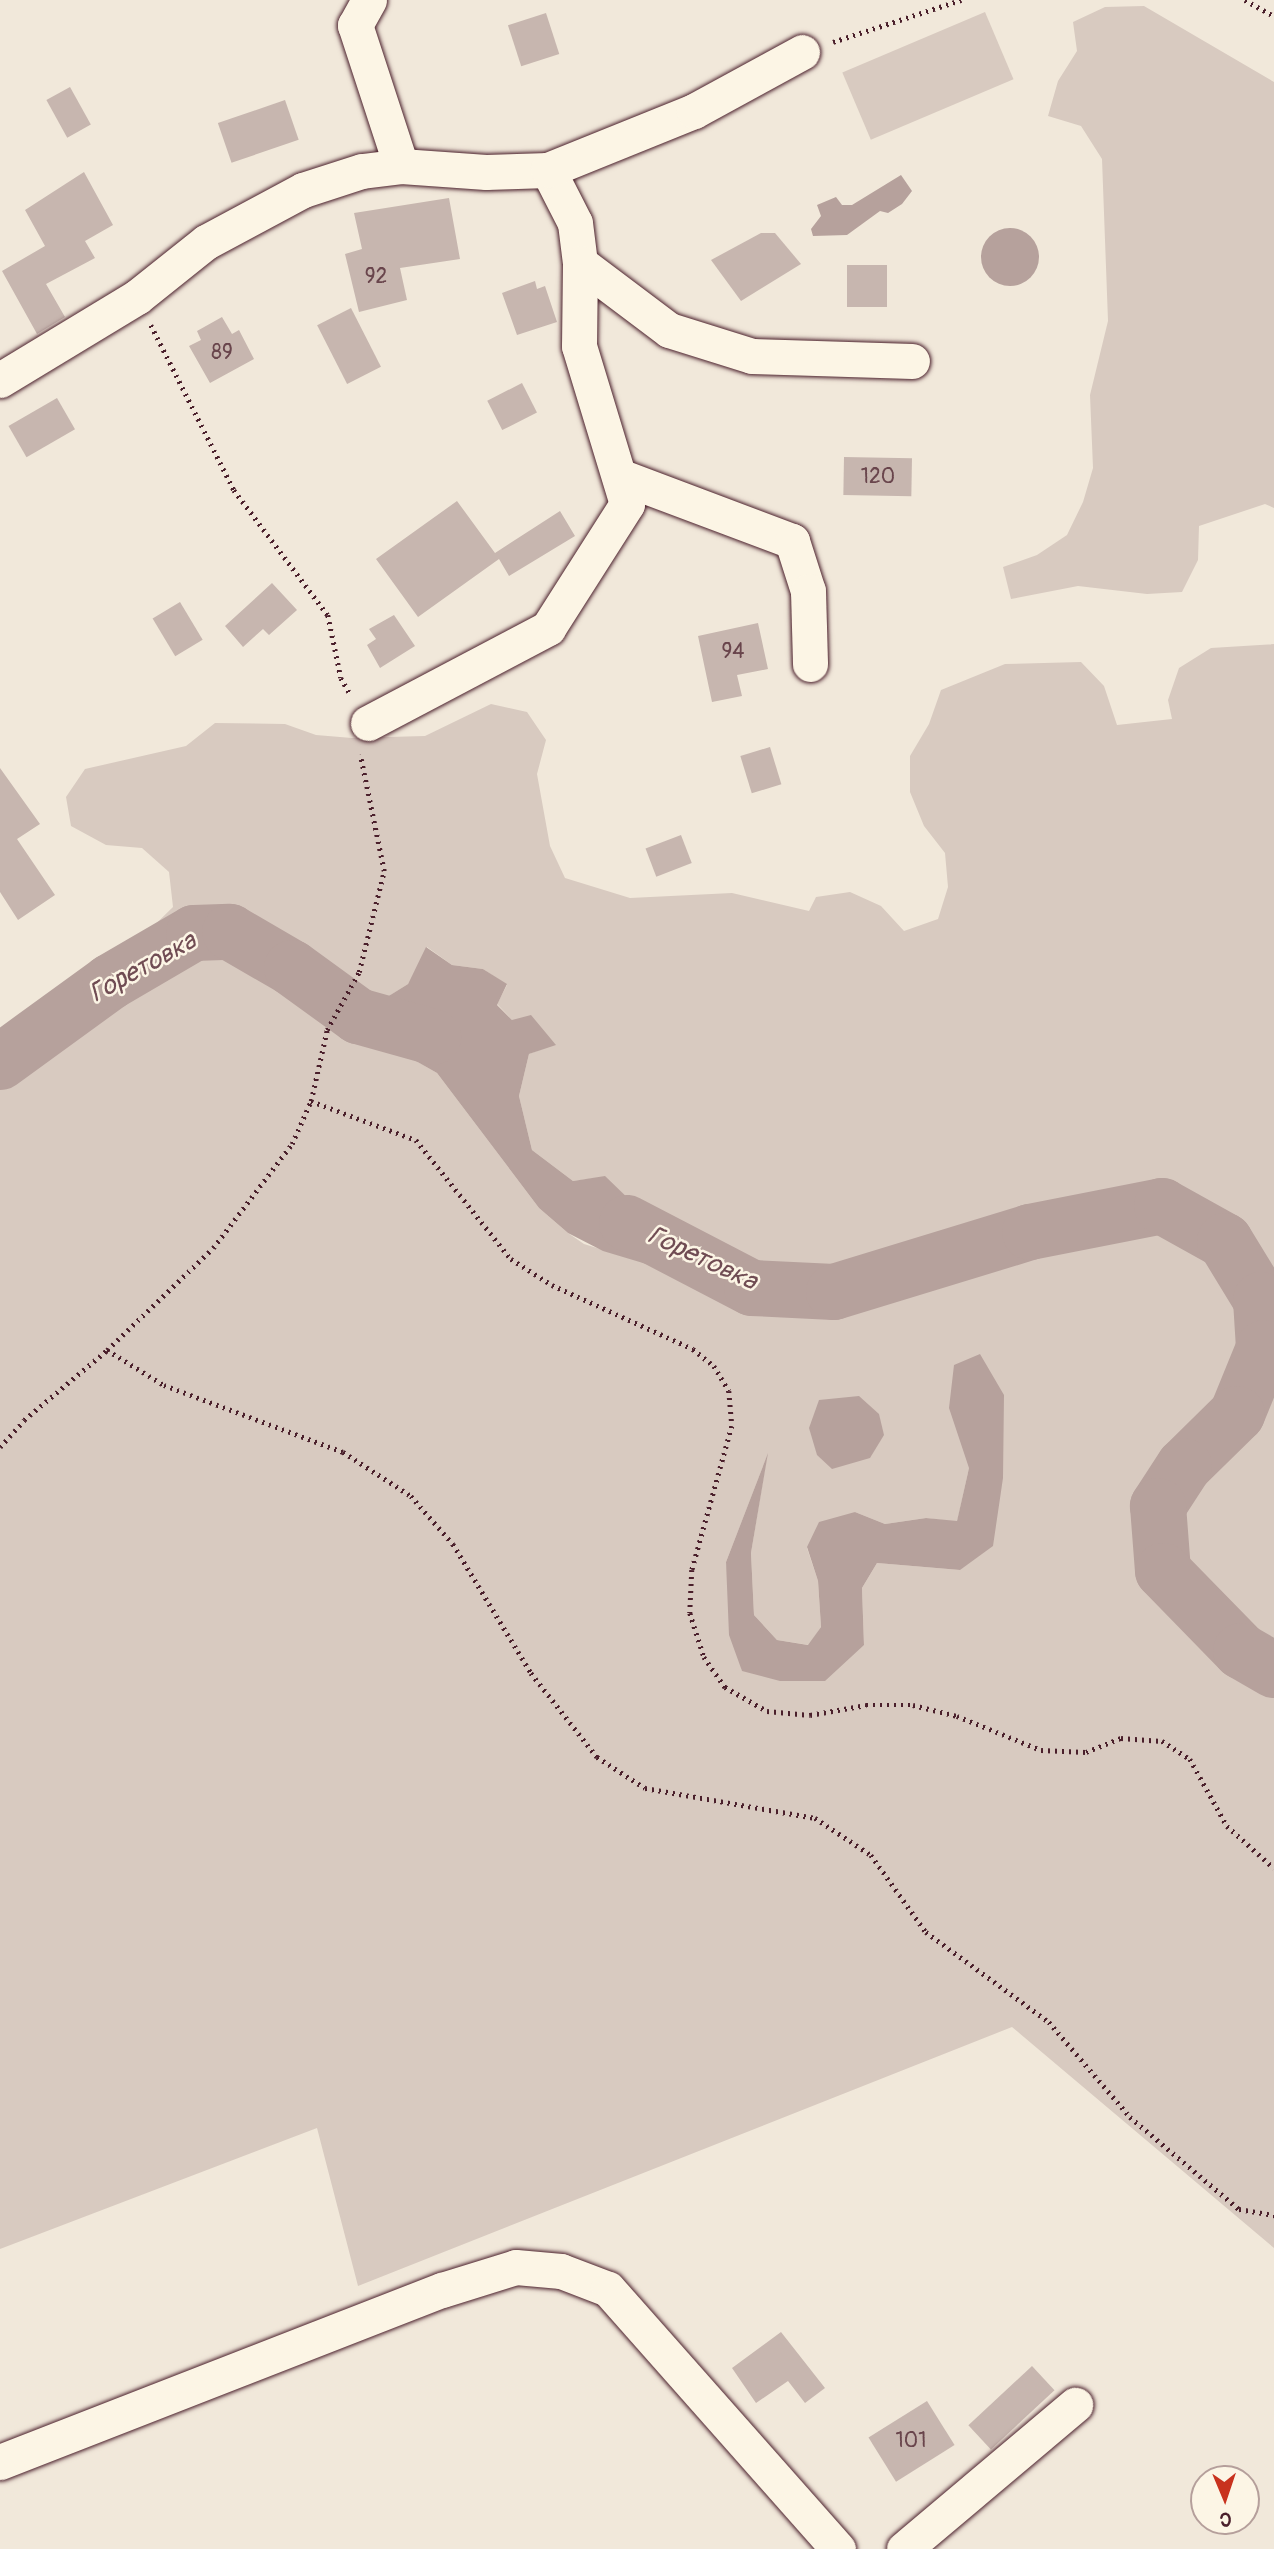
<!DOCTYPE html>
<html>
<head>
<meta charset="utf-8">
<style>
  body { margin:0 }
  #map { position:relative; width:1274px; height:2549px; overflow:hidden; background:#f1e8da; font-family:Pangolin,sans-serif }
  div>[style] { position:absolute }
  .green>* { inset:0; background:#d8cac0; transform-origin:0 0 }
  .water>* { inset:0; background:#b6a19c }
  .round { border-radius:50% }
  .river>* { height:56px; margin:-28px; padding:0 28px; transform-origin:28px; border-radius:28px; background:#b6a19c }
  .building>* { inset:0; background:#c7b6af; transform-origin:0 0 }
  .path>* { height:4.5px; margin-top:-2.25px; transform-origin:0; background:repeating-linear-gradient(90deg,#4a1f2b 0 2px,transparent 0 7px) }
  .roads { filter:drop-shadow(0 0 2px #4a1f2b) drop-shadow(0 0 2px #4a1f2b) }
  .minor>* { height:35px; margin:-17.5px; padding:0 17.5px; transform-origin:17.5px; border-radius:17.5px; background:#fcf5e5 }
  span { translate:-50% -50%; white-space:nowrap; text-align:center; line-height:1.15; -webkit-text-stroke:5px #fcf5e5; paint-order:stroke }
  .number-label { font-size:21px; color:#69454c }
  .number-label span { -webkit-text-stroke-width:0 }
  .water-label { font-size:26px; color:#704c53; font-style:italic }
  .north { position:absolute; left:1190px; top:2465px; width:70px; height:70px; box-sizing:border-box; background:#fcf5e5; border:2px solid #b59f9b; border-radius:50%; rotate:178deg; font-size:19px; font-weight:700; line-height:28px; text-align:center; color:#4a1f2b }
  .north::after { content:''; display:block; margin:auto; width:24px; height:32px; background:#c8321e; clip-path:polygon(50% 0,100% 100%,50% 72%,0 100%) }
</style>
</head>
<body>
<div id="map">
  <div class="green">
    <i style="clip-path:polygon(1144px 6px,1274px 82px,1274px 508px,1265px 504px,1199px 526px,1198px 560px,1182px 592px,1147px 594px,1078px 586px,1011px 599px,1003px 567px,1037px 555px,1067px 535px,1083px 502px,1093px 468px,1090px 395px,1108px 321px,1102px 159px,1081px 126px,1048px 116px,1058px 81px,1077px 51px,1073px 22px,1105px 7px)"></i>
    <i style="left:985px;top:12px;width:73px;height:155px;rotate:67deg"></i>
    <i style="clip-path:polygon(evenodd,1274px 644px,1274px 2248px,1012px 2027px,358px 2286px,317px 2128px,0 2249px,0 1084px,23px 1060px,128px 988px,125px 954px,173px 907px,169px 872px,142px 848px,106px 845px,71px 826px,66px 797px,85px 769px,186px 746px,215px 723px,285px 724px,316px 735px,352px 738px,425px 736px,491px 704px,527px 712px,546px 740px,537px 774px,550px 846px,565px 878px,630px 898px,732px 893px,809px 911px,816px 897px,850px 892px,881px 906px,904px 931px,938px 919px,948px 887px,945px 853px,924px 826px,910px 792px,910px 756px,929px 724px,941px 690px,1005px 664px,1081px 662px,1104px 686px,1117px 725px,1172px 719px,1168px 700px,1179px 668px,1211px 648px,1274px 644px,427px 947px,452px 965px,483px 969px,507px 985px,497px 1004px,512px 1020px,555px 1044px,529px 1054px,519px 1096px,532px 1150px,573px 1181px,605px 1177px,633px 1203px,675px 1232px,692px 1235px,694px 1269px,702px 1280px,584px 1244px,568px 1233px,539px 1208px,437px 1073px,348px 1022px,408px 984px,427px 947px,1274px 644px,767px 1456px,751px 1553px,754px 1615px,777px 1640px,809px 1645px,821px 1627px,818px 1581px,807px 1548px,855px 1512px,885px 1524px,926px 1518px,957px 1522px,969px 1468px,960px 1570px,877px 1563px,862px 1588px,864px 1645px,742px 1671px,726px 1562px,767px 1456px)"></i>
  </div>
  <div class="water">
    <i style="clip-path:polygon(901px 175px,912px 191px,902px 204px,888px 213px,880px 211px,847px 235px,813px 236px,811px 229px,821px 216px,817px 205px,836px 197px,842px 205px,852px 205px)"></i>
    <i class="round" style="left:981px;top:228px;width:58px;height:58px"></i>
    <i style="clip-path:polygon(426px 947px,452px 965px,483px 969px,507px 984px,497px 1005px,512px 1020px,531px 1015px,556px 1045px,529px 1054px,519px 1096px,532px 1150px,573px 1181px,605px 1176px,633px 1203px,675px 1232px,693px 1235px,694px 1269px,703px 1281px,603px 1251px,568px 1233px,539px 1208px,437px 1073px,347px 1022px,408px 984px)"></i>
    <i style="clip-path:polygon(980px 1354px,1004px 1395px,1003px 1478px,993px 1546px,960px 1570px,877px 1563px,862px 1588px,864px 1645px,825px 1681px,780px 1681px,742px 1671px,729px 1635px,726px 1562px,768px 1453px,751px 1553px,754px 1615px,777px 1640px,808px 1645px,821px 1627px,818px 1581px,807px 1547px,819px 1522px,855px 1512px,885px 1524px,926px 1518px,957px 1521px,969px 1468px,949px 1408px,954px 1365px)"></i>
    <i style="clip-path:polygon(859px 1396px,879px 1414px,884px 1435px,870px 1458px,832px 1469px,817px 1455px,809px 1428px,819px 1400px)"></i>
  </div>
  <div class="river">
    <i style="left:0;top:1062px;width:136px;rotate:-36deg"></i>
    <i style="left:110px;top:982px;width:97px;rotate:-30.3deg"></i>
    <i style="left:194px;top:933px;width:36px;rotate:-2deg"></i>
    <i style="left:230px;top:932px;width:72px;rotate:30.1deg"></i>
    <i style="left:292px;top:968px;width:82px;rotate:36deg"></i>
    <i style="left:358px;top:1016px;width:78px;rotate:15.6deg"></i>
    <i style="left:627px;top:1223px;width:141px;rotate:27.5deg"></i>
    <i style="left:752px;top:1288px;width:82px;rotate:2.8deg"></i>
    <i style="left:834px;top:1292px;width:205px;rotate:-17deg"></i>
    <i style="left:1030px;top:1232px;width:135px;rotate:-11.1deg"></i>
    <i style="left:1162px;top:1206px;width:72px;rotate:29.1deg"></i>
    <i style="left:1225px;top:1241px;width:69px;rotate:58.6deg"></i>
    <i style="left:1261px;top:1300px;width:48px;rotate:86.4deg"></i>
    <i style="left:1264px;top:1348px;width:71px;rotate:112.2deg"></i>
    <i style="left:1237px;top:1414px;width:74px;rotate:135.5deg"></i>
    <i style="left:1184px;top:1466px;width:48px;rotate:123deg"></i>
    <i style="left:1158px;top:1506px;width:65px;rotate:85.6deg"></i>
    <i style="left:1163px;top:1571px;width:112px;rotate:45.7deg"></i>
    <i style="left:1241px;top:1651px;width:38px;rotate:30deg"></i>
  </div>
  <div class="building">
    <i style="left:546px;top:13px;width:43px;height:40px;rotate:72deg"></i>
    <i style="left:70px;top:87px;width:43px;height:27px;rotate:61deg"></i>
    <i style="left:285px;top:100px;width:42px;height:71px;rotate:71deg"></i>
    <i style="clip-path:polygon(84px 172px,113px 225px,85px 241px,95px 258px,46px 284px,65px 317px,37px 334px,2px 271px,45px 246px,25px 210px)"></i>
    <i style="clip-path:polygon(449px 198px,460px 259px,400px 268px,407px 300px,359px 312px,345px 254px,362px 249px,354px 213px)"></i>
    <i style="clip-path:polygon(761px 233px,775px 233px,801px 264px,741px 301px,711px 260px)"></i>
    <i style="left:847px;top:265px;width:40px;height:42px"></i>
    <i style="clip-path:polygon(535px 281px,537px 289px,545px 286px,557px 322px,517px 335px,502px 293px)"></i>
    <i style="left:351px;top:308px;width:66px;height:38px;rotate:63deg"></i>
    <i style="clip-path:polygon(222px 317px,232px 334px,239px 330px,254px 359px,210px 383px,189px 346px,201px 340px,197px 331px)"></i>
    <i style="left:522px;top:383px;width:33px;height:39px;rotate:63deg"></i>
    <i style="left:57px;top:398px;width:36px;height:56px;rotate:60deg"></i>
    <i style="left:844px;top:457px;width:68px;height:38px;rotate:1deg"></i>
    <i style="clip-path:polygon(457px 501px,495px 553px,560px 511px,575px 536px,509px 576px,499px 559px,418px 617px,376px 559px)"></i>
    <i style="clip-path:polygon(272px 583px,297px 610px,269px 635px,263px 629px,243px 647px,225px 626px)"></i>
    <i style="left:180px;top:602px;width:44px;height:32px;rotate:59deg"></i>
    <i style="clip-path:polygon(394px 615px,415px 646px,380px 668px,367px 645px,376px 639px,369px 629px)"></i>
    <i style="clip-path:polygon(758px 623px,768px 669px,737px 675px,742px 696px,712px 702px,698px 636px)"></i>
    <i style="left:770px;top:747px;width:39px;height:31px;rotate:73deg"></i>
    <i style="clip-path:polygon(0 768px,40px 824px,17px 839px,55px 895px,18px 920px,0 892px)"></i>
    <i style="left:681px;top:835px;width:30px;height:38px;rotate:69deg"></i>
    <i style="clip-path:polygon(781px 2332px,825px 2388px,805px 2403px,788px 2381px,756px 2403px,732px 2368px)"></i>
    <i style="left:1032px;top:2366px;width:33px;height:87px;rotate:47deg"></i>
    <i style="left:927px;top:2401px;width:52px;height:69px;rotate:58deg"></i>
  </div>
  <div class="path">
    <i style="left:1245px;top:0;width:33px;rotate:29deg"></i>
    <i style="left:833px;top:42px;width:135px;rotate:-18.2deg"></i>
    <i style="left:151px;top:325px;width:185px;rotate:63.3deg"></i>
    <i style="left:234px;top:490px;width:156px;rotate:53.1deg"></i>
    <i style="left:328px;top:615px;width:64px;rotate:78.3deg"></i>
    <i style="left:341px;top:678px;width:20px;rotate:60deg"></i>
    <i style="left:311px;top:1101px;width:112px;rotate:20.4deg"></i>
    <i style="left:416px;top:1140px;width:152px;rotate:51.4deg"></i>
    <i style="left:511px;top:1259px;width:49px;rotate:32.4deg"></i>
    <i style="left:552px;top:1285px;width:155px;rotate:24.4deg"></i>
    <i style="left:693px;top:1349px;width:27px;rotate:39deg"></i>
    <i style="left:714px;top:1366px;width:29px;rotate:59deg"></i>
    <i style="left:729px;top:1391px;width:35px;rotate:85deg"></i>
    <i style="left:732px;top:1426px;width:149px;rotate:105.5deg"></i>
    <i style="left:692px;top:1570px;width:43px;rotate:92.7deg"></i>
    <i style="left:690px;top:1613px;width:46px;rotate:72.3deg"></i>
    <i style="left:704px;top:1657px;width:37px;rotate:55deg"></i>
    <i style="left:725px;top:1687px;width:48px;rotate:29.7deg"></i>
    <i style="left:767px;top:1711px;width:43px;rotate:5.3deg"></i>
    <i style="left:810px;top:1715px;width:57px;rotate:-10.1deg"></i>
    <i style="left:866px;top:1705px;width:47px"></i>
    <i style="left:913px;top:1705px;width:45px;rotate:14deg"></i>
    <i style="left:957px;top:1716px;width:91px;rotate:22deg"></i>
    <i style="left:1041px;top:1750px;width:45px;rotate:2.5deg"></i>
    <i style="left:1086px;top:1752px;width:38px;rotate:-22deg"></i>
    <i style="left:1121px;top:1738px;width:41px;rotate:4.2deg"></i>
    <i style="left:1162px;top:1741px;width:33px;rotate:33deg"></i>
    <i style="left:1190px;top:1759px;width:77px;rotate:61.1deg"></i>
    <i style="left:1227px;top:1826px;width:63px;rotate:41.8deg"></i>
    <i style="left:107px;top:1350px;width:67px;rotate:31.6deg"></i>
    <i style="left:164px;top:1385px;width:191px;rotate:20.5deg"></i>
    <i style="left:343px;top:1452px;width:81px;rotate:32.9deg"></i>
    <i style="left:411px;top:1496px;width:64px;rotate:48.8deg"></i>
    <i style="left:453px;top:1544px;width:151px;rotate:58.8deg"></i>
    <i style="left:531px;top:1673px;width:107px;rotate:51.8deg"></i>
    <i style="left:597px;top:1757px;width:57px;rotate:32.9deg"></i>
    <i style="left:645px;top:1788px;width:173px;rotate:10deg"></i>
    <i style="left:815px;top:1818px;width:67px;rotate:33.5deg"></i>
    <i style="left:871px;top:1855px;width:95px;rotate:54.5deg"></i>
    <i style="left:926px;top:1932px;width:152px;rotate:36.2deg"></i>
    <i style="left:1049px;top:2022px;width:125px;rotate:49.5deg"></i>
    <i style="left:1130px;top:2117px;width:143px;rotate:40.2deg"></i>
    <i style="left:1239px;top:2209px;width:36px;rotate:10deg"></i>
    <i style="left:0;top:1447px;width:36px;rotate:-48deg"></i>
    <i style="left:24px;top:1420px;width:109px;rotate:-40.1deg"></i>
    <i style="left:107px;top:1350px;width:147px;rotate:-43.9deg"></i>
    <i style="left:213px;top:1248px;width:131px;rotate:-52.8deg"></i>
    <i style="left:292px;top:1144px;width:47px;rotate:-66.2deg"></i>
    <i style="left:311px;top:1101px;width:73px;rotate:-77.3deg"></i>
    <i style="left:327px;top:1030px;width:66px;rotate:-61.1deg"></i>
    <i style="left:359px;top:972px;width:104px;rotate:-76.1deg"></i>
    <i style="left:384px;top:871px;width:119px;rotate:-101.6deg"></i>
  </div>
  <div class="roads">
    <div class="minor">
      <i style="left:369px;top:0;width:29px;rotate:119deg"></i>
      <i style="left:355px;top:25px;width:148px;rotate:71.9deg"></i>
      <i style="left:548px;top:170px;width:59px;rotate:63deg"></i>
      <i style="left:575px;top:223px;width:40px;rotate:82.9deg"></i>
      <i style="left:0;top:380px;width:160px;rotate:-31.2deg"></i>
      <i style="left:137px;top:297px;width:88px;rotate:-38.6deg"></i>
      <i style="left:206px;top:242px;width:110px;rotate:-28.2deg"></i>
      <i style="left:303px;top:190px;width:62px;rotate:-17.9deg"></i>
      <i style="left:362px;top:171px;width:39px;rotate:-7deg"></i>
      <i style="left:401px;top:166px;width:85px;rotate:4deg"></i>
      <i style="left:486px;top:172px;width:62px;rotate:-1.8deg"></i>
      <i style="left:548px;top:170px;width:157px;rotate:-22deg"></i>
      <i style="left:694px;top:111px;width:123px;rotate:-28.6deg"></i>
      <i style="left:619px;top:476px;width:185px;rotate:20.6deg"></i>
      <i style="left:792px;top:541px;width:52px;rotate:72.3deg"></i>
      <i style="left:808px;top:591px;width:73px;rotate:88.4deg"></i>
      <i style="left:368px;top:723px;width:204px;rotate:-27.8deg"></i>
      <i style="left:548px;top:628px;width:147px;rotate:-57.5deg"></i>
      <i style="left:627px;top:504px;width:165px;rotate:-106.9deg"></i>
      <i style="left:579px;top:346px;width:83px;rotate:-89.3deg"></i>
      <i style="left:580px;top:263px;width:111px;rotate:37deg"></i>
      <i style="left:669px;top:330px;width:87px;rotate:17.4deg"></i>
      <i style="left:752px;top:356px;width:160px;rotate:1.8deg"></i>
      <i style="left:0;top:2462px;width:474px;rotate:-21.3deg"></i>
      <i style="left:442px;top:2290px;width:77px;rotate:-17.3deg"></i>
      <i style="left:516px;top:2267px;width:45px;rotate:5.1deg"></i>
      <i style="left:561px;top:2271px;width:50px;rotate:21deg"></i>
      <i style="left:608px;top:2289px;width:347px;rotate:48.5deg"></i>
      <i style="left:904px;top:2549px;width:224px;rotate:-40.1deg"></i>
    </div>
  </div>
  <div class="number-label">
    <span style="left:376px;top:277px">92</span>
    <span style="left:222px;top:353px">89</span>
    <span style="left:878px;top:477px">120</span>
    <span style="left:733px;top:652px">94</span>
    <span style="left:911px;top:2441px">101</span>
  </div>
  <div class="water-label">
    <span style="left:143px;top:968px;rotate:-29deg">Горетовка</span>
    <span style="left:702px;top:1259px;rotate:25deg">Горетовка</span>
  </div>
  <div class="north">С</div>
</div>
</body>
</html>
